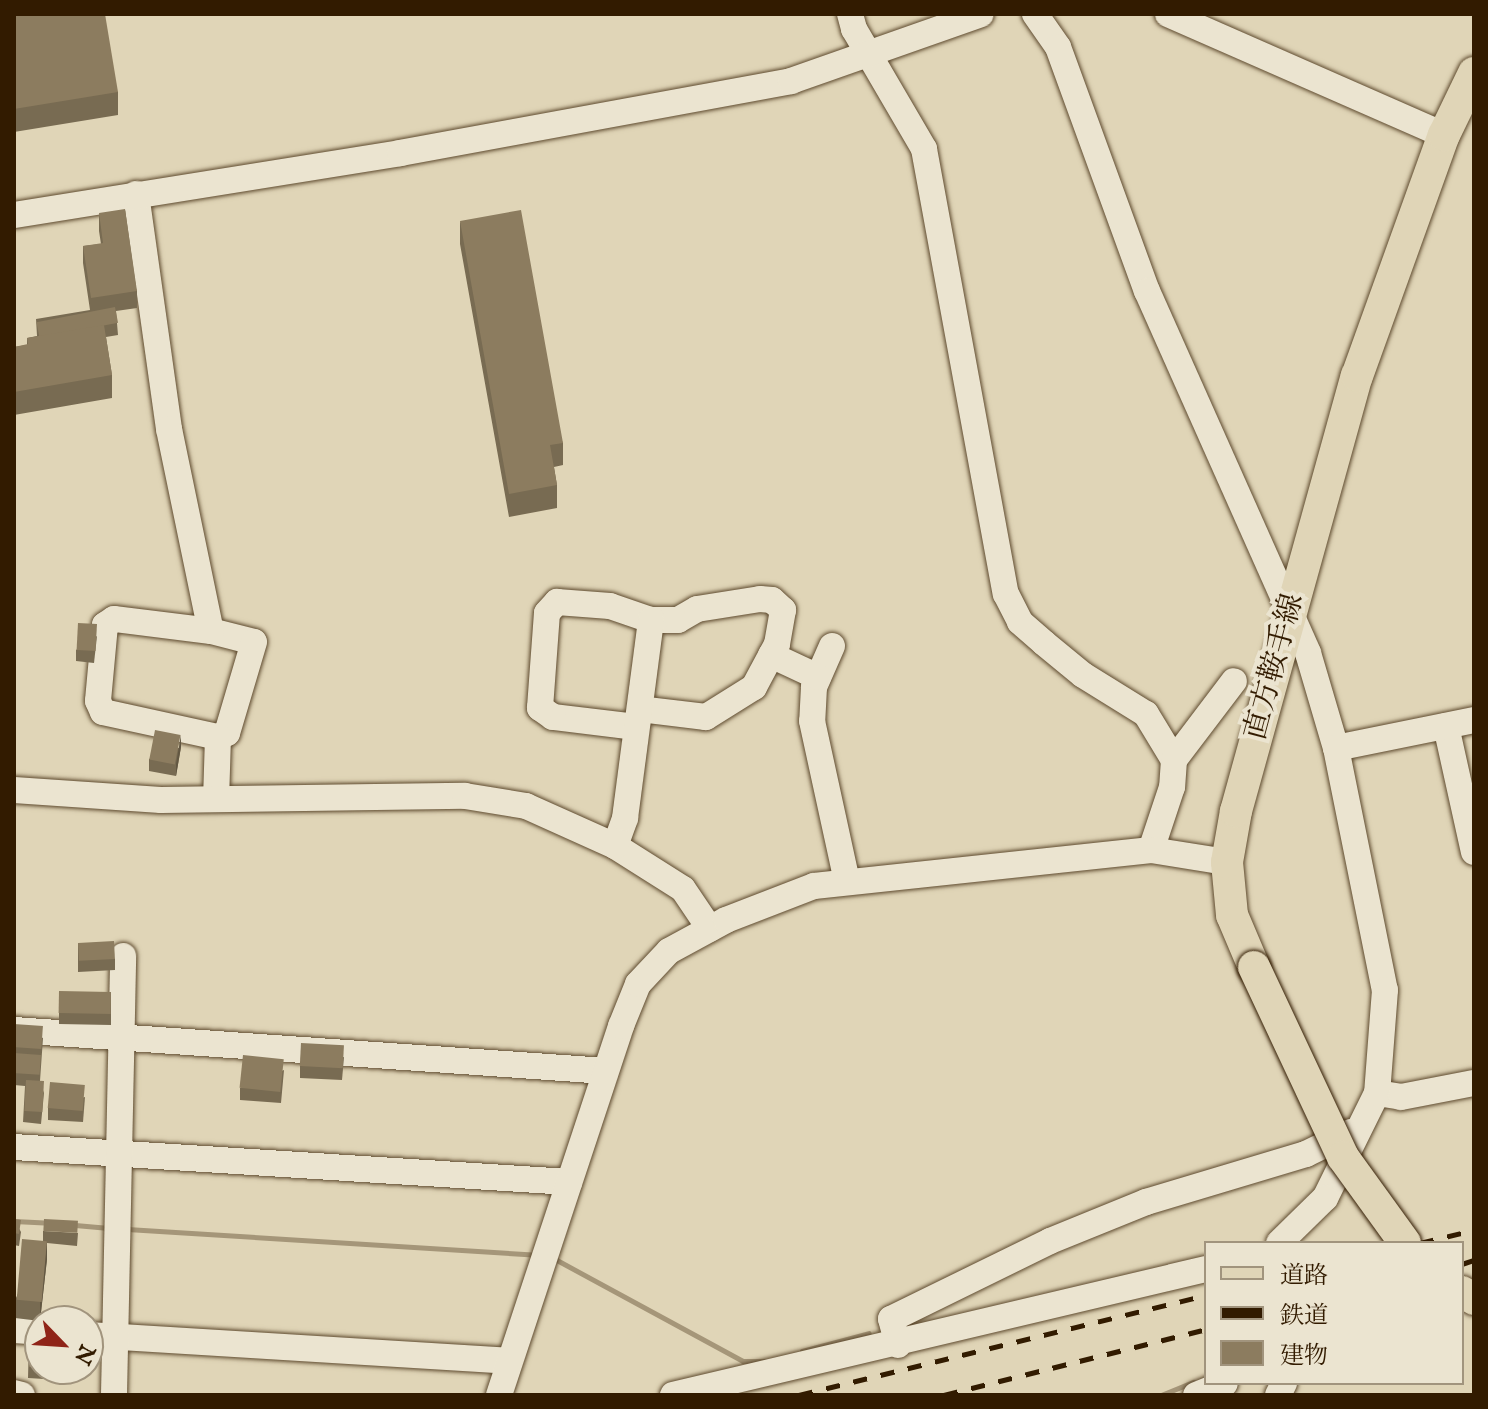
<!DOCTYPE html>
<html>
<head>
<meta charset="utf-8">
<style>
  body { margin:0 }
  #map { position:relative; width:1488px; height:1409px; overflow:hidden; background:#e0d5b7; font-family:"IM FELL English","Noto Serif JP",serif }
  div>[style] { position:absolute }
  .stream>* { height:5px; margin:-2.5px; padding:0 2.5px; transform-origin:2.5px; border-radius:2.5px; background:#a59679 }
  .roads { filter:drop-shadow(0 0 2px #5e4a2e) drop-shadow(0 0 2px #5e4a2e) }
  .minor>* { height:26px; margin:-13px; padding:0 13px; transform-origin:13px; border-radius:13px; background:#ebe4d0 }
  .major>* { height:32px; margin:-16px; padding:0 16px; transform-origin:16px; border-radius:16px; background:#e0d5b7 }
  .rail>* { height:5px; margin-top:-2.5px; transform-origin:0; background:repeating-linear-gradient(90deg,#321b00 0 14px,transparent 0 28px) }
  .bridges { filter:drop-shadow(0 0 2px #321b00) drop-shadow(0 0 2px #321b00) }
  .major-bridge>* { height:32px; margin:-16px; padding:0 16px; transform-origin:16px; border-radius:16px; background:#e0d5b7 }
  .wall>* { inset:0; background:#786b52 }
  .shaded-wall>* { inset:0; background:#625742 }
  .building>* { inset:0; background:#8c7c5f; transform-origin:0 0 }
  span { translate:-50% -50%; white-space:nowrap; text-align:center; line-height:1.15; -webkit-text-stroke:8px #ebe4d0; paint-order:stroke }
  .street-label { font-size:30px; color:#321b00 }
  .frame { position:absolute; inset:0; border:16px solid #321b00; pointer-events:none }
  .legend { position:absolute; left:1204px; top:1241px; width:260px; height:144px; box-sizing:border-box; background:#ebe4d0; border:2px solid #a1947d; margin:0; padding:10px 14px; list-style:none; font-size:24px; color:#321b00 }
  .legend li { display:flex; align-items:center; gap:16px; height:40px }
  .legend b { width:40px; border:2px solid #a1947d }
  .north { position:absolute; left:24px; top:1305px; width:80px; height:80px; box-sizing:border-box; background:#ebe4d0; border:2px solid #a1947d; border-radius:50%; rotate:115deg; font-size:22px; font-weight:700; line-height:32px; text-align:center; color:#321b00 }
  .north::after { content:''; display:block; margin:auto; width:28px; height:36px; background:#8f2418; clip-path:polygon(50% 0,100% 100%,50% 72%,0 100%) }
</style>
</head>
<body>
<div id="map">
  <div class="stream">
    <i style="left:14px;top:1221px;width:35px;rotate:3deg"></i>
    <i style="left:75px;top:1225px;width:34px;rotate:5deg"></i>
    <i style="left:127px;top:1229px;width:410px;rotate:3.6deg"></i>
    <i style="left:553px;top:1258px;width:216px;rotate:28.5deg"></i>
    <i style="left:743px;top:1361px;width:22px"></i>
    <i style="left:802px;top:1351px;width:69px;rotate:-15deg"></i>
    <i style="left:1161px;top:1395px;width:35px;rotate:-22deg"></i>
  </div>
  <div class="roads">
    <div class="minor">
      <i style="left:850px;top:14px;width:16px;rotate:75deg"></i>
      <i style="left:854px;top:29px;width:139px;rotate:59.7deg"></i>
      <i style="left:924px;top:149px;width:452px;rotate:79.6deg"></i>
      <i style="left:1006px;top:594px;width:31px;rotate:63deg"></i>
      <i style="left:1020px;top:622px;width:32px;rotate:41deg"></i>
      <i style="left:1044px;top:643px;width:50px;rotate:39.4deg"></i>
      <i style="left:1083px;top:675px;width:74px;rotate:31.8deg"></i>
      <i style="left:1146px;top:714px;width:54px;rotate:58.7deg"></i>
      <i style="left:1174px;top:760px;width:27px;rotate:94deg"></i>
      <i style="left:1172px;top:787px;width:66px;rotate:108.4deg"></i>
      <i style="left:1035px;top:14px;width:40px;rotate:55.1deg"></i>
      <i style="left:1058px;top:47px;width:260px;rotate:70deg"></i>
      <i style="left:1147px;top:291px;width:396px;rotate:66deg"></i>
      <i style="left:1308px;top:653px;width:99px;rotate:73.6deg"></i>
      <i style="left:1336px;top:748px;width:247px;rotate:78.6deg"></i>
      <i style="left:1385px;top:990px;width:103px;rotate:94.4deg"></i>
      <i style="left:1377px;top:1093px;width:117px;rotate:116.3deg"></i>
      <i style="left:1325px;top:1198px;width:64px;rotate:135.6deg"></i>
      <i style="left:1168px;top:14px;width:301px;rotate:23.7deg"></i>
      <i style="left:136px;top:194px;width:237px;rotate:82deg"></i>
      <i style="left:169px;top:429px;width:206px;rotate:78.3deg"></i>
      <i style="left:211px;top:631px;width:44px;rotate:14.3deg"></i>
      <i style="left:254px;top:642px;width:95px;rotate:106.5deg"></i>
      <i style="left:227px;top:733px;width:10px;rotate:156deg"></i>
      <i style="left:218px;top:737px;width:62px;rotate:91.8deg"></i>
      <i style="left:14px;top:215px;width:391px;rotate:-9.1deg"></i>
      <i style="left:400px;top:153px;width:398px;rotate:-10.4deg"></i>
      <i style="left:791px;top:81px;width:201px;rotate:-19.4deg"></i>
      <i style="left:211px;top:631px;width:98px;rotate:-172.9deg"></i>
      <i style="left:114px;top:619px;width:11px;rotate:146deg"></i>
      <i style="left:105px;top:625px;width:76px;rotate:95.3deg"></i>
      <i style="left:98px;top:701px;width:12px;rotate:66deg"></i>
      <i style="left:103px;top:712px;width:118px;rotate:12.3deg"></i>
      <i style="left:832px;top:646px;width:45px;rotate:113.7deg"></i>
      <i style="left:814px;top:687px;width:34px;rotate:93deg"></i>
      <i style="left:812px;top:721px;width:164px;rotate:77.7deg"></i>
      <i style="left:771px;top:655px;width:52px;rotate:25.1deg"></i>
      <i style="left:1446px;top:726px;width:129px;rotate:77.5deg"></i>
      <i style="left:636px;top:727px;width:84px;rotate:-173.1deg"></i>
      <i style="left:553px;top:717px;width:16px;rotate:-145deg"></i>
      <i style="left:540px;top:708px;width:95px;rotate:-85.8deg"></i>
      <i style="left:547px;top:613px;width:15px;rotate:-48deg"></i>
      <i style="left:557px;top:602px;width:53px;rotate:4.3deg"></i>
      <i style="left:610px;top:606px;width:43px;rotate:18.9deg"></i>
      <i style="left:651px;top:620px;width:27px"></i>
      <i style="left:678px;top:620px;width:22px;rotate:-30deg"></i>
      <i style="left:697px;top:609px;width:64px;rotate:-9deg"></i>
      <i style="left:760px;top:599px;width:12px;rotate:5deg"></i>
      <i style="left:772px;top:600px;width:15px;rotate:42deg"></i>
      <i style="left:783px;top:610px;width:35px;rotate:100deg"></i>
      <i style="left:777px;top:644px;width:49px;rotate:118.1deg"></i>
      <i style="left:754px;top:687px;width:57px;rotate:148deg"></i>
      <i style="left:706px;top:717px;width:66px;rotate:-173.1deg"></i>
      <i style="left:1336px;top:748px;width:141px;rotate:-11.5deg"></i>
      <i style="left:1174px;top:760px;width:99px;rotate:-52.8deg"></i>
      <i style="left:14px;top:790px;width:147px;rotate:3.9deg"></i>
      <i style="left:161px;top:800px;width:304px;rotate:-0.8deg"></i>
      <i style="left:465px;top:796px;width:62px;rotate:9.3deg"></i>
      <i style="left:526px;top:806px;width:98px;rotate:24.2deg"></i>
      <i style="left:615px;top:846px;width:80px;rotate:32.3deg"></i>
      <i style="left:683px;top:889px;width:48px;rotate:56deg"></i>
      <i style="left:615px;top:846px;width:30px;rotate:-70deg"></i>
      <i style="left:625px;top:818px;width:200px;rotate:-82.5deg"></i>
      <i style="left:14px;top:1030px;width:593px;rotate:3.96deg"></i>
      <i style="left:1377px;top:1093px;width:24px;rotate:9deg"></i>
      <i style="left:1401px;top:1097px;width:74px;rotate:-10.9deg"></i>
      <i style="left:14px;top:1147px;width:556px;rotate:3.61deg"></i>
      <i style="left:14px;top:1330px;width:26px;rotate:4deg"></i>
      <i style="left:88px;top:1335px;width:421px;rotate:3.5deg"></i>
      <i style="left:898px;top:1345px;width:27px;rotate:-105deg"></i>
      <i style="left:891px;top:1319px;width:177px;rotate:-26.1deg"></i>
      <i style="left:1050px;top:1241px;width:104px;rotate:-22.1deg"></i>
      <i style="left:1146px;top:1202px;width:167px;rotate:-16.7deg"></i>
      <i style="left:1306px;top:1154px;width:50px;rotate:-26.1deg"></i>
      <i style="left:14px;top:1393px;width:8px;rotate:14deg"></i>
      <i style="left:114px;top:1395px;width:439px;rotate:-88.8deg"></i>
      <i style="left:499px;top:1395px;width:389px;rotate:-71.7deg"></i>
      <i style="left:621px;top:1026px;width:45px;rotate:-68deg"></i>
      <i style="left:638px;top:984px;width:45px;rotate:-46.8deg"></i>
      <i style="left:669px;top:951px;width:65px;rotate:-28.5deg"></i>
      <i style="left:726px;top:920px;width:94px;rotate:-21.1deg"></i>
      <i style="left:814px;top:886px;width:339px;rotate:-6.1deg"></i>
      <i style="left:1151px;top:850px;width:77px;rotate:9deg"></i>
      <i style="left:673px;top:1395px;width:548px;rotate:-13.3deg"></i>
      <i style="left:1196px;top:1395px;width:31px;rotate:-22deg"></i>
      <i style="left:1278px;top:1395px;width:13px;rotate:-63deg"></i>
    </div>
    <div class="major">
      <i style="left:1254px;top:967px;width:56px;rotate:-112.9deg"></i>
      <i style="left:1232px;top:915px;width:53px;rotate:-95.4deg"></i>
      <i style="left:1227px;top:862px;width:52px;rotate:-80deg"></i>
      <i style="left:1236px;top:811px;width:452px;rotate:-74.5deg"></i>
      <i style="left:1357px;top:376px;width:256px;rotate:-70.2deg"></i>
      <i style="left:1444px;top:135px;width:69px;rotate:-64.2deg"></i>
      <i style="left:1462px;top:1292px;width:14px;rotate:30deg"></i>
    </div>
  </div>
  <div class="rail">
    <i style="left:1420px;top:1243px;width:56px;rotate:-13.5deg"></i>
    <i style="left:1462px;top:1264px;width:13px;rotate:-18deg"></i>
    <i style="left:799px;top:1395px;width:419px;rotate:-13.8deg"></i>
    <i style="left:944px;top:1395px;width:270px;rotate:-14.1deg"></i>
  </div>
  <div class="bridges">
    <div class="major-bridge">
      <i style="left:1254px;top:967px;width:210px;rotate:64.9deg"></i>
      <i style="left:1343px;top:1157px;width:106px;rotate:54.2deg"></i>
    </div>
  </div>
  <div class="wall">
    <i style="clip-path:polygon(14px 14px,118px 92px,118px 115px,14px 132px)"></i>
    <i style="clip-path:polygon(99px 213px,137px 291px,137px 308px,116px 311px,118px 335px,106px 337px,112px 375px,112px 398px,14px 415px,14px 347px,27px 345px,27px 338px,37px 336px,36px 319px,90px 310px,83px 263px,83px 246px,101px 244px,99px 231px)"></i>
    <i style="clip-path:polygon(460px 221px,563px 443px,563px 465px,554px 467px,557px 485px,557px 508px,509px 517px,460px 244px)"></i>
    <i style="clip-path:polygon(97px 636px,94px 663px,76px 661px,76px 650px)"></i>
    <i style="clip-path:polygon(181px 747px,176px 776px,149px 771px,149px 759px)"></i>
    <i style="clip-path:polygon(78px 943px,115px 959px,115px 970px,78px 972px)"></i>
    <i style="clip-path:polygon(111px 992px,111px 1025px,59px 1024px,59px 1013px)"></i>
    <i style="clip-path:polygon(14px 1024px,43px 1038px,40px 1081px,44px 1093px,41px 1124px,23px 1122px,25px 1086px,14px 1085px)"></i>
    <i style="clip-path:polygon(344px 1057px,342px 1080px,300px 1078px,300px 1066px)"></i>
    <i style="clip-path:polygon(284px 1070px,281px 1103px,240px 1100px,240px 1088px)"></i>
    <i style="clip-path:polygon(85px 1097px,83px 1122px,48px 1120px,48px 1108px)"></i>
    <i style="clip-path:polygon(14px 1219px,21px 1232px,19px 1246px,14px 1245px)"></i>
    <i style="clip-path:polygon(43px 1231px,78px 1233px,77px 1246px,47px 1243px,47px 1259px,40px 1321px,15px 1318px,15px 1300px,43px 1241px)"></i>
    <i style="clip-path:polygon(29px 1338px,40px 1338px,40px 1369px,62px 1369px,61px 1380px,28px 1378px)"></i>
  </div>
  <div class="shaded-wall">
    <i style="clip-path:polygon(181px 735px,181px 747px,176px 776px,176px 764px)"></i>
    <i style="clip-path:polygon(47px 1241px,47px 1259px,40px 1321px,40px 1303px)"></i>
  </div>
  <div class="building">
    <i style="clip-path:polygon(14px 14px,105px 14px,118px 92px,14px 109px)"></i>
    <i style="clip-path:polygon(125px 209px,137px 291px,91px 298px,83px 246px,103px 243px,99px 213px)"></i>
    <i style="clip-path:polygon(521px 210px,563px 443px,550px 445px,557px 485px,509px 494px,460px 221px)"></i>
    <i style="left:115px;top:307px;width:16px;height:80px;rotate:79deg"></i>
    <i style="clip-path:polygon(104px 325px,112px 375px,14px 392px,14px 347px,28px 344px,27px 338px)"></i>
    <i style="left:78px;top:623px;width:19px;height:27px;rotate:3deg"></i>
    <i style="left:155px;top:730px;width:26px;height:30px;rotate:11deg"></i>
    <i style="left:114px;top:941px;width:18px;height:36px;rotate:87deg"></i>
    <i style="left:59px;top:991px;width:52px;height:22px;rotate:1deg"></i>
    <i style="left:14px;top:1024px;width:29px;height:23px;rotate:4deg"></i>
    <i style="left:301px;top:1043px;width:43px;height:23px;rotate:3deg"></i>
    <i style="left:14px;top:1053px;width:27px;height:20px;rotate:4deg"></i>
    <i style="left:243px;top:1055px;width:41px;height:33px;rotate:6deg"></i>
    <i style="left:26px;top:1080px;width:18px;height:31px;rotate:3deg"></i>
    <i style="left:50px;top:1082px;width:35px;height:26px;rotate:5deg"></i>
    <i style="clip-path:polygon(14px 1219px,21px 1220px,19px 1234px,14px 1233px)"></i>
    <i style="left:44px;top:1219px;width:34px;height:12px;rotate:3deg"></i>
    <i style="left:22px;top:1239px;width:25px;height:61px;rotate:5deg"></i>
    <i style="left:29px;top:1338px;width:11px;height:29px"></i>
  </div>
  <div class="street-label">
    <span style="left:1275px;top:667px;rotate:-75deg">直方鞍手線</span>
  </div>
  <div class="frame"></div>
  <ul class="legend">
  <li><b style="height:10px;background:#e0d5b7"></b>道路</li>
  <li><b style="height:10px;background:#321b00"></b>鉄道</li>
  <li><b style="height:22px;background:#8c7c5f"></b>建物</li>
  </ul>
  <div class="north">N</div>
</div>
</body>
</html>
